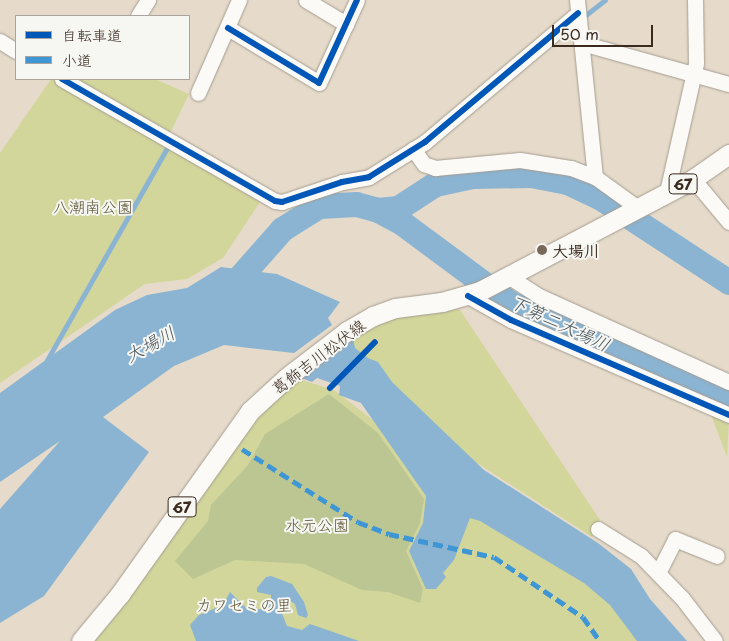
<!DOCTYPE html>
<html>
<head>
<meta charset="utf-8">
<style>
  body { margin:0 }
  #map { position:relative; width:729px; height:641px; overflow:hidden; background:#e6dbca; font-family:"Playpen Sans","Klee One",sans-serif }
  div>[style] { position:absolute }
  .green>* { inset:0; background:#d2d69b }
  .forest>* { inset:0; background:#bbc693 }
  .water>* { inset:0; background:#8ab4d2 }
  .stream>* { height:4.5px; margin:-2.25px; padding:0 2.25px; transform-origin:2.25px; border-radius:2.25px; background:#8ab4d2 }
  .river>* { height:25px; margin:-12.5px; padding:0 12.5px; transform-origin:12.5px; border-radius:12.5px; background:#8ab4d2 }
  .roads { filter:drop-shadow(0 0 1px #a59c91) drop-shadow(0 0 1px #a59c91) }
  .minor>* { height:15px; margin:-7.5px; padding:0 7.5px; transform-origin:7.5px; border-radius:7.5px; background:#fbfaf7 }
  .major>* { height:19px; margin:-9.5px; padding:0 9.5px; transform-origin:9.5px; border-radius:9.5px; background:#fbfaf7 }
  .quiet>* { height:5px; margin-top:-2.5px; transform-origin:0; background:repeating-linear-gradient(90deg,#3e96d5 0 10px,transparent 0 15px) }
  .cycleway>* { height:6px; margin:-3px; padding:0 3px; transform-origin:3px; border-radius:3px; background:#0057b8 }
  .dots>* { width:14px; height:14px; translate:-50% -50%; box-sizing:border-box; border:2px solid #f6f6f2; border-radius:50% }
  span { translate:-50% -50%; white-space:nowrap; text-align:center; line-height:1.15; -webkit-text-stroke:4px #f6f6f2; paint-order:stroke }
  .shield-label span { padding:1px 4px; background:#f6f6f2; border:1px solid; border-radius:4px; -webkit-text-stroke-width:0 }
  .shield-label { font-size:15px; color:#3b2a1e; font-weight:700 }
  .park-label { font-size:16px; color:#5c5434 }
  .poi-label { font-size:16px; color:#3b2a1e; font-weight:700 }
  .left { translate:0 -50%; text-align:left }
  .street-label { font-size:16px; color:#3b2a1e }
  .water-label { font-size:18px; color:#49555e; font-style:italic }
  .legend { position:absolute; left:15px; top:15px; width:175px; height:65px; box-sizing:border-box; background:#f6f6f2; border:1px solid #aba49d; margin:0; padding:6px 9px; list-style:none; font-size:15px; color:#3b2a1e }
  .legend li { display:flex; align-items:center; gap:10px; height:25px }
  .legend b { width:25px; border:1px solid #aba49d }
  .scale { position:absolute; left:552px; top:25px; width:101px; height:22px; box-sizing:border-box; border:2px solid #3b2a1e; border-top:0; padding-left:6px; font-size:15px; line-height:18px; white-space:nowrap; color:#3b2a1e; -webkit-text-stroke:4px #f6f6f2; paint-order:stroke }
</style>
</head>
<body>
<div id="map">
  <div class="green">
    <i style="clip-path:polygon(51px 79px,155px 79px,189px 94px,164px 146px,260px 202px,223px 258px,187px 279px,145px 284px,0 383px,0 153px)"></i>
    <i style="clip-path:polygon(444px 307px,460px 310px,600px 520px,592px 537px,317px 360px,360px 326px,398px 314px)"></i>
    <i style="clip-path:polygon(295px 378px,334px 390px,623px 613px,638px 641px,88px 641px,244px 425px)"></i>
    <i style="clip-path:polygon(710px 412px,729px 420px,727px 457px)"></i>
  </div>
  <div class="forest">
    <i style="clip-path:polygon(329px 394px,378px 433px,424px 499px,420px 523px,406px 551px,423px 589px,420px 603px,388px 592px,362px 590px,304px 564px,235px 560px,193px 579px,175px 561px,208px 521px,211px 505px,248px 465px,265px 434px)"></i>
  </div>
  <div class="water">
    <i style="clip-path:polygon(221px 267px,277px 274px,340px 302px,328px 318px,332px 325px,294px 353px,224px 345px,174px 366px,103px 417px,149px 452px,44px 596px,0 623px,0 509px,60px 441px,0 482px,0 393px,115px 310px,147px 295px,187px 288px)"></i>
    <i style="clip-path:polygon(353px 339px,355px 348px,368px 358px,378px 362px,392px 382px,484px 470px,598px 543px,631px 569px,650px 599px,687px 641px,637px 641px,610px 605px,584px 583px,480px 521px,470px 518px,454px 560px,443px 573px,446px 577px,436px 589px,426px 589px,409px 551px,423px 523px,426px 496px,361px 403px,339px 395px,340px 386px,317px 378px,312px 382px,301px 378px)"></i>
    <i style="clip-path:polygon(271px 576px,292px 584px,304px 602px,308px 615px,306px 618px,298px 615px,295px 604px,287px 599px,279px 606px,287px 626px,302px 630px,310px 624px,359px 641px,196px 641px,190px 625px,199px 615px,223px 605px,230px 592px,247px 609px,265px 609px,271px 602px,271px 595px,257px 592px,257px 588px,266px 577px)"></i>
  </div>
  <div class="stream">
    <i style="left:582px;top:18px;width:29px;rotate:-38deg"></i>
    <i style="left:46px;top:362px;width:249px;rotate:-60.5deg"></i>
  </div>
  <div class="river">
    <i style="left:378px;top:210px;width:20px;rotate:-6deg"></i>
    <i style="left:398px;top:208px;width:44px;rotate:-33deg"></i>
    <i style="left:435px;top:184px;width:38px;rotate:-12deg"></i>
    <i style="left:472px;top:176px;width:59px;rotate:-1deg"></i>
    <i style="left:531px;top:175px;width:37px;rotate:11deg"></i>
    <i style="left:567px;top:182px;width:38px;rotate:25deg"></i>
    <i style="left:601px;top:198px;width:153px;rotate:33.3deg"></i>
    <i style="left:223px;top:296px;width:89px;rotate:-48.6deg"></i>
    <i style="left:282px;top:229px;width:44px;rotate:-31.9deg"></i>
    <i style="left:319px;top:206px;width:37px;rotate:-3deg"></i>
    <i style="left:356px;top:204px;width:23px;rotate:15deg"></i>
    <i style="left:378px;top:210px;width:27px;rotate:28deg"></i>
    <i style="left:402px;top:223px;width:134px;rotate:36.5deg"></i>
    <i style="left:510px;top:303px;width:239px;rotate:23.7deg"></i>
  </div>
  <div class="roads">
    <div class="minor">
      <i style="left:306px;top:0;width:47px;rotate:31deg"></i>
      <i style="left:577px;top:0;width:178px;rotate:84.2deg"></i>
      <i style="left:138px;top:16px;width:19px;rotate:-58deg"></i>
      <i style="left:228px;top:28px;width:106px;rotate:31.1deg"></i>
      <i style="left:319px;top:83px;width:91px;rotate:-65.4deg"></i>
      <i style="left:0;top:41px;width:19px;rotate:32deg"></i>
      <i style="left:582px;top:43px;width:153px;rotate:15.6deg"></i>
      <i style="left:62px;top:79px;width:245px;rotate:29.8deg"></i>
      <i style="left:275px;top:201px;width:7px;rotate:8deg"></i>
      <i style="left:282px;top:202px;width:63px;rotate:-18.4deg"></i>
      <i style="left:342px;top:182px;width:27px;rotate:-10deg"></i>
      <i style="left:369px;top:177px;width:66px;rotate:-32deg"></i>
      <i style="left:425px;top:142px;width:200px;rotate:-40.1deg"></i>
      <i style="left:198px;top:93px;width:102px;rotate:-66.2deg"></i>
      <i style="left:413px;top:149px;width:19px;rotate:54deg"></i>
      <i style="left:424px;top:164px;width:12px;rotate:20deg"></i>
      <i style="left:435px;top:168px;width:85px;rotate:-5.4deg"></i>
      <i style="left:520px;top:160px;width:52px;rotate:8.9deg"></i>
      <i style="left:571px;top:168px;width:26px;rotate:21deg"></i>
      <i style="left:595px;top:177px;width:53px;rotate:35.8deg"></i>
      <i style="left:693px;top:179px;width:56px;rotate:50.1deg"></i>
      <i style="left:667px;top:192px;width:132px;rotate:-77.3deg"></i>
      <i style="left:696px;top:63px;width:63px;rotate:-90.9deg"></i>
      <i style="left:508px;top:276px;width:35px;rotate:33deg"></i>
      <i style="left:537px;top:295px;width:211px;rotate:24.4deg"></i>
      <i style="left:468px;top:296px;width:49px;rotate:29.2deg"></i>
      <i style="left:511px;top:320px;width:238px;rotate:23.5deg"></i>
      <i style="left:598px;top:529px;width:51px;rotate:32.1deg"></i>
      <i style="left:641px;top:556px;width:59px;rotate:45.7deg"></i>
      <i style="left:682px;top:598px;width:54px;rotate:52.5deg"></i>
      <i style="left:658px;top:573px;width:38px;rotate:-63deg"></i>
      <i style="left:675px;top:539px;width:45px;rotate:22deg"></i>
    </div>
    <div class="major">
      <i style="left:81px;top:641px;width:61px;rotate:-50.3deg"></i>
      <i style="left:120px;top:594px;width:224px;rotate:-54.6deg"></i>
      <i style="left:250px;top:411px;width:50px;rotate:-42.6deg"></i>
      <i style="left:287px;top:377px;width:76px;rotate:-37.5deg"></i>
      <i style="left:347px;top:331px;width:30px;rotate:-30deg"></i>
      <i style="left:373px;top:316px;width:23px;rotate:-20deg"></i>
      <i style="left:395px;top:308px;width:47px;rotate:-7.3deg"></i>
      <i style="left:442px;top:302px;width:40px;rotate:-16deg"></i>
      <i style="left:480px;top:291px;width:241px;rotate:-27.7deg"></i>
      <i style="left:693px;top:179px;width:44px;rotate:-34.8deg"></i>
    </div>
  </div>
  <div class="quiet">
    <i style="left:242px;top:449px;width:137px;rotate:32.2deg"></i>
    <i style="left:358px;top:522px;width:33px;rotate:21deg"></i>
    <i style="left:389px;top:534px;width:107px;rotate:12.4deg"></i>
    <i style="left:494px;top:557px;width:107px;rotate:34deg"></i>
    <i style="left:583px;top:617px;width:29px;rotate:55deg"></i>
  </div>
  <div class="cycleway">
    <i style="left:228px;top:28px;width:106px;rotate:31.1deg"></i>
    <i style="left:319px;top:83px;width:91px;rotate:-65.4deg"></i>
    <i style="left:62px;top:79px;width:245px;rotate:29.8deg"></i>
    <i style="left:275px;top:201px;width:7px;rotate:8deg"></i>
    <i style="left:282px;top:202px;width:63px;rotate:-18.4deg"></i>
    <i style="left:342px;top:182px;width:27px;rotate:-10deg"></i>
    <i style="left:369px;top:177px;width:66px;rotate:-32deg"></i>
    <i style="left:425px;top:142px;width:200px;rotate:-40.1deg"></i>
    <i style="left:468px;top:296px;width:49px;rotate:29.2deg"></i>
    <i style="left:511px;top:320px;width:238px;rotate:23.5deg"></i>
    <i style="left:330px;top:388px;width:64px;rotate:-45.6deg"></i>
  </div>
  <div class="dots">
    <i style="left:542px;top:250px;background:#77685a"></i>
  </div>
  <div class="shield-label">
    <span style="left:683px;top:184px">67</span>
    <span style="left:182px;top:507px">67</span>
  </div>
  <div class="park-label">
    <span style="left:93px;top:206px">八潮南公園</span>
    <span style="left:317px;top:524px">水元公園</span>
    <span style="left:244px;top:604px">カワセミの里</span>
  </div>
  <div class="poi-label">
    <span class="left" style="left:552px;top:250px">大場川</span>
  </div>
  <div class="street-label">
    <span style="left:318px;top:356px;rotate:-37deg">葛飾吉川松伏線</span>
  </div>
  <div class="water-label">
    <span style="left:560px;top:323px;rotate:25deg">下第二大場川</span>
    <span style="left:150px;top:344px;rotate:-29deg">大場川</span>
  </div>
  <ul class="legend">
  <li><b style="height:6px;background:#0057b8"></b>自転車道</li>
  <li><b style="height:6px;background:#3e96d5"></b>小道</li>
  </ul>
  <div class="scale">50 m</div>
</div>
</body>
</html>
